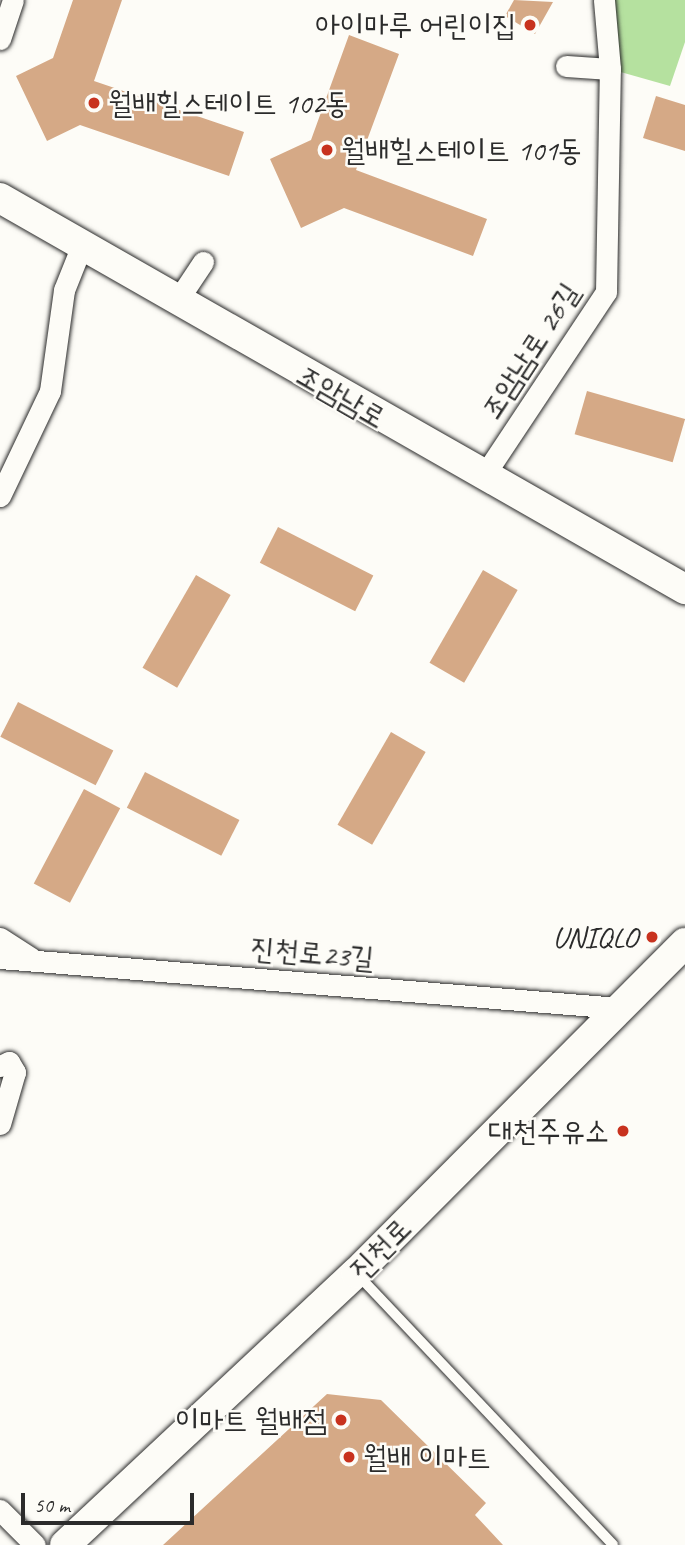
<!DOCTYPE html>
<html>
<head>
<meta charset="utf-8">
<style>
  body { margin:0 }
  #map { position:relative; width:685px; height:1545px; overflow:hidden; background:#fdfcf7; font-family:Caveat,"Poor Story",sans-serif }
  div>[style] { position:absolute }
  .green>* { inset:0; background:#b5e19f }
  .building>* { inset:0; background:#d5a986; transform-origin:0 0 }
  .roads { filter:drop-shadow(0 0 2px #2b2b2b) drop-shadow(0 0 2px #2b2b2b) }
  .lane>* { height:10px; margin:-5px; padding:0 5px; transform-origin:5px; border-radius:5px; background:#fdfcf7 }
  .street>* { height:21px; margin:-10.5px; padding:0 10.5px; transform-origin:10.5px; border-radius:10.5px; background:#fdfcf7 }
  .secondary>* { height:30px; margin:-15px; padding:0 15px; transform-origin:15px; border-radius:15px; background:#fdfcf7 }
  .dots>* { width:19px; height:19px; translate:-50% -50%; box-sizing:border-box; border:4px solid #fdfcf7; border-radius:50% }
  span { translate:-50% -50%; white-space:nowrap; text-align:center; line-height:1.15; -webkit-text-stroke:5px #fdfcf7; paint-order:stroke }
  .poi-label { font-size:30px; color:#2b2b2b }
  .right { translate:-100% -50%; text-align:right }
  .left { translate:0 -50%; text-align:left }
  .street-label { font-size:30px; color:#2b2b2b }
  .scale { position:absolute; left:21px; top:1493px; width:173px; height:32px; box-sizing:border-box; border:4px solid #2b2b2b; border-top:0; padding-left:9px; font-size:21px; line-height:24px; white-space:nowrap; color:#2b2b2b; -webkit-text-stroke:5px #fdfcf7; paint-order:stroke }
</style>
</head>
<body>
<div id="map">
  <div class="green">
    <i style="clip-path:polygon(604px 0,685px 0,685px 42px,670px 86px,610px 69px)"></i>
  </div>
  <div class="building">
    <i style="clip-path:polygon(73px 0,122px 0,94px 81px,244px 132px,229px 176px,80px 125px,47px 141px,16px 76px,53px 58px)"></i>
    <i style="clip-path:polygon(514px 0,553px 2px,535px 34px,505px 16px)"></i>
    <i style="clip-path:polygon(349px 35px,399px 54px,356px 170px,487px 219px,473px 256px,344px 208px,301px 228px,270px 159px,311px 140px)"></i>
    <i style="clip-path:polygon(656px 96px,685px 105px,685px 151px,643px 138px)"></i>
    <i style="left:587px;top:391px;width:102px;height:45px;rotate:16deg"></i>
    <i style="left:278px;top:527px;width:107px;height:40px;rotate:27deg"></i>
    <i style="left:483px;top:570px;width:40px;height:107px;rotate:30deg"></i>
    <i style="left:196px;top:575px;width:40px;height:107px;rotate:30deg"></i>
    <i style="left:18px;top:702px;width:107px;height:39px;rotate:27deg"></i>
    <i style="left:391px;top:732px;width:40px;height:107px;rotate:30deg"></i>
    <i style="left:145px;top:772px;width:106px;height:40px;rotate:27deg"></i>
    <i style="left:84px;top:789px;width:41px;height:107px;rotate:28deg"></i>
    <i style="clip-path:polygon(327px 1394px,381px 1400px,486px 1503px,475px 1515px,503px 1545px,163px 1545px)"></i>
  </div>
  <div class="roads">
    <div class="lane">
      <i style="left:358px;top:1275px;width:371px;rotate:46.6deg"></i>
    </div>
    <div class="street">
      <i style="left:0;top:39px;width:41px;rotate:-71.6deg"></i>
      <i style="left:566px;top:66px;width:44px;rotate:3.9deg"></i>
      <i style="left:177px;top:301px;width:47px;rotate:-56.3deg"></i>
      <i style="left:483px;top:477px;width:222px;rotate:-56.4deg"></i>
      <i style="left:606px;top:292px;width:223px;rotate:-89deg"></i>
      <i style="left:610px;top:69px;width:69px;rotate:-95deg"></i>
      <i style="left:0;top:496px;width:116px;rotate:-64.5deg"></i>
      <i style="left:50px;top:391px;width:102px;rotate:-82.1deg"></i>
      <i style="left:64px;top:290px;width:48px;rotate:-68.2deg"></i>
      <i style="left:0;top:938px;width:37px;rotate:33deg"></i>
      <i style="left:0;top:958px;width:621px;rotate:4.62deg"></i>
      <i style="left:0;top:1066px;width:10px;rotate:-24deg"></i>
      <i style="left:9px;top:1062px;width:12px;rotate:59deg"></i>
      <i style="left:15px;top:1072px;width:54px;rotate:106.1deg"></i>
      <i style="left:0;top:1510px;width:49px;rotate:45deg"></i>
    </div>
    <div class="secondary">
      <i style="left:0;top:198px;width:789px;rotate:29.72deg"></i>
      <i style="left:65px;top:1545px;width:398px;rotate:-43.1deg"></i>
      <i style="left:356px;top:1273px;width:466px;rotate:-45.1deg"></i>
    </div>
  </div>
  <div class="dots">
    <i style="left:530px;top:25px;background:#c8321e"></i>
    <i style="left:94px;top:103px;background:#c8321e"></i>
    <i style="left:327px;top:150px;background:#c8321e"></i>
    <i style="left:652px;top:937px;background:#c8321e"></i>
    <i style="left:623px;top:1131px;background:#c8321e"></i>
    <i style="left:341px;top:1420px;background:#c8321e"></i>
    <i style="left:349px;top:1457px;background:#c8321e"></i>
  </div>
  <div class="poi-label">
    <span class="right" style="left:516px;top:25px">아이마루 어린이집</span>
    <span class="left" style="left:108px;top:103px">월배힐스테이트 102동</span>
    <span class="left" style="left:341px;top:150px">월배힐스테이트 101동</span>
    <span class="right" style="left:638px;top:937px">UNIQLO</span>
    <span class="right" style="left:609px;top:1131px">대천주유소</span>
    <span class="right" style="left:327px;top:1420px">이마트 월배점</span>
    <span class="left" style="left:363px;top:1457px">월배 이마트</span>
  </div>
  <div class="street-label">
    <span style="left:530px;top:351px;rotate:-57deg">조암남로 26길</span>
    <span style="left:341px;top:396px;rotate:30deg">조암남로</span>
    <span style="left:312px;top:953px;rotate:5deg">진천로23길</span>
    <span style="left:380px;top:1249px;rotate:-45deg">진천로</span>
  </div>
  <div class="scale">50 m</div>
</div>
</body>
</html>
